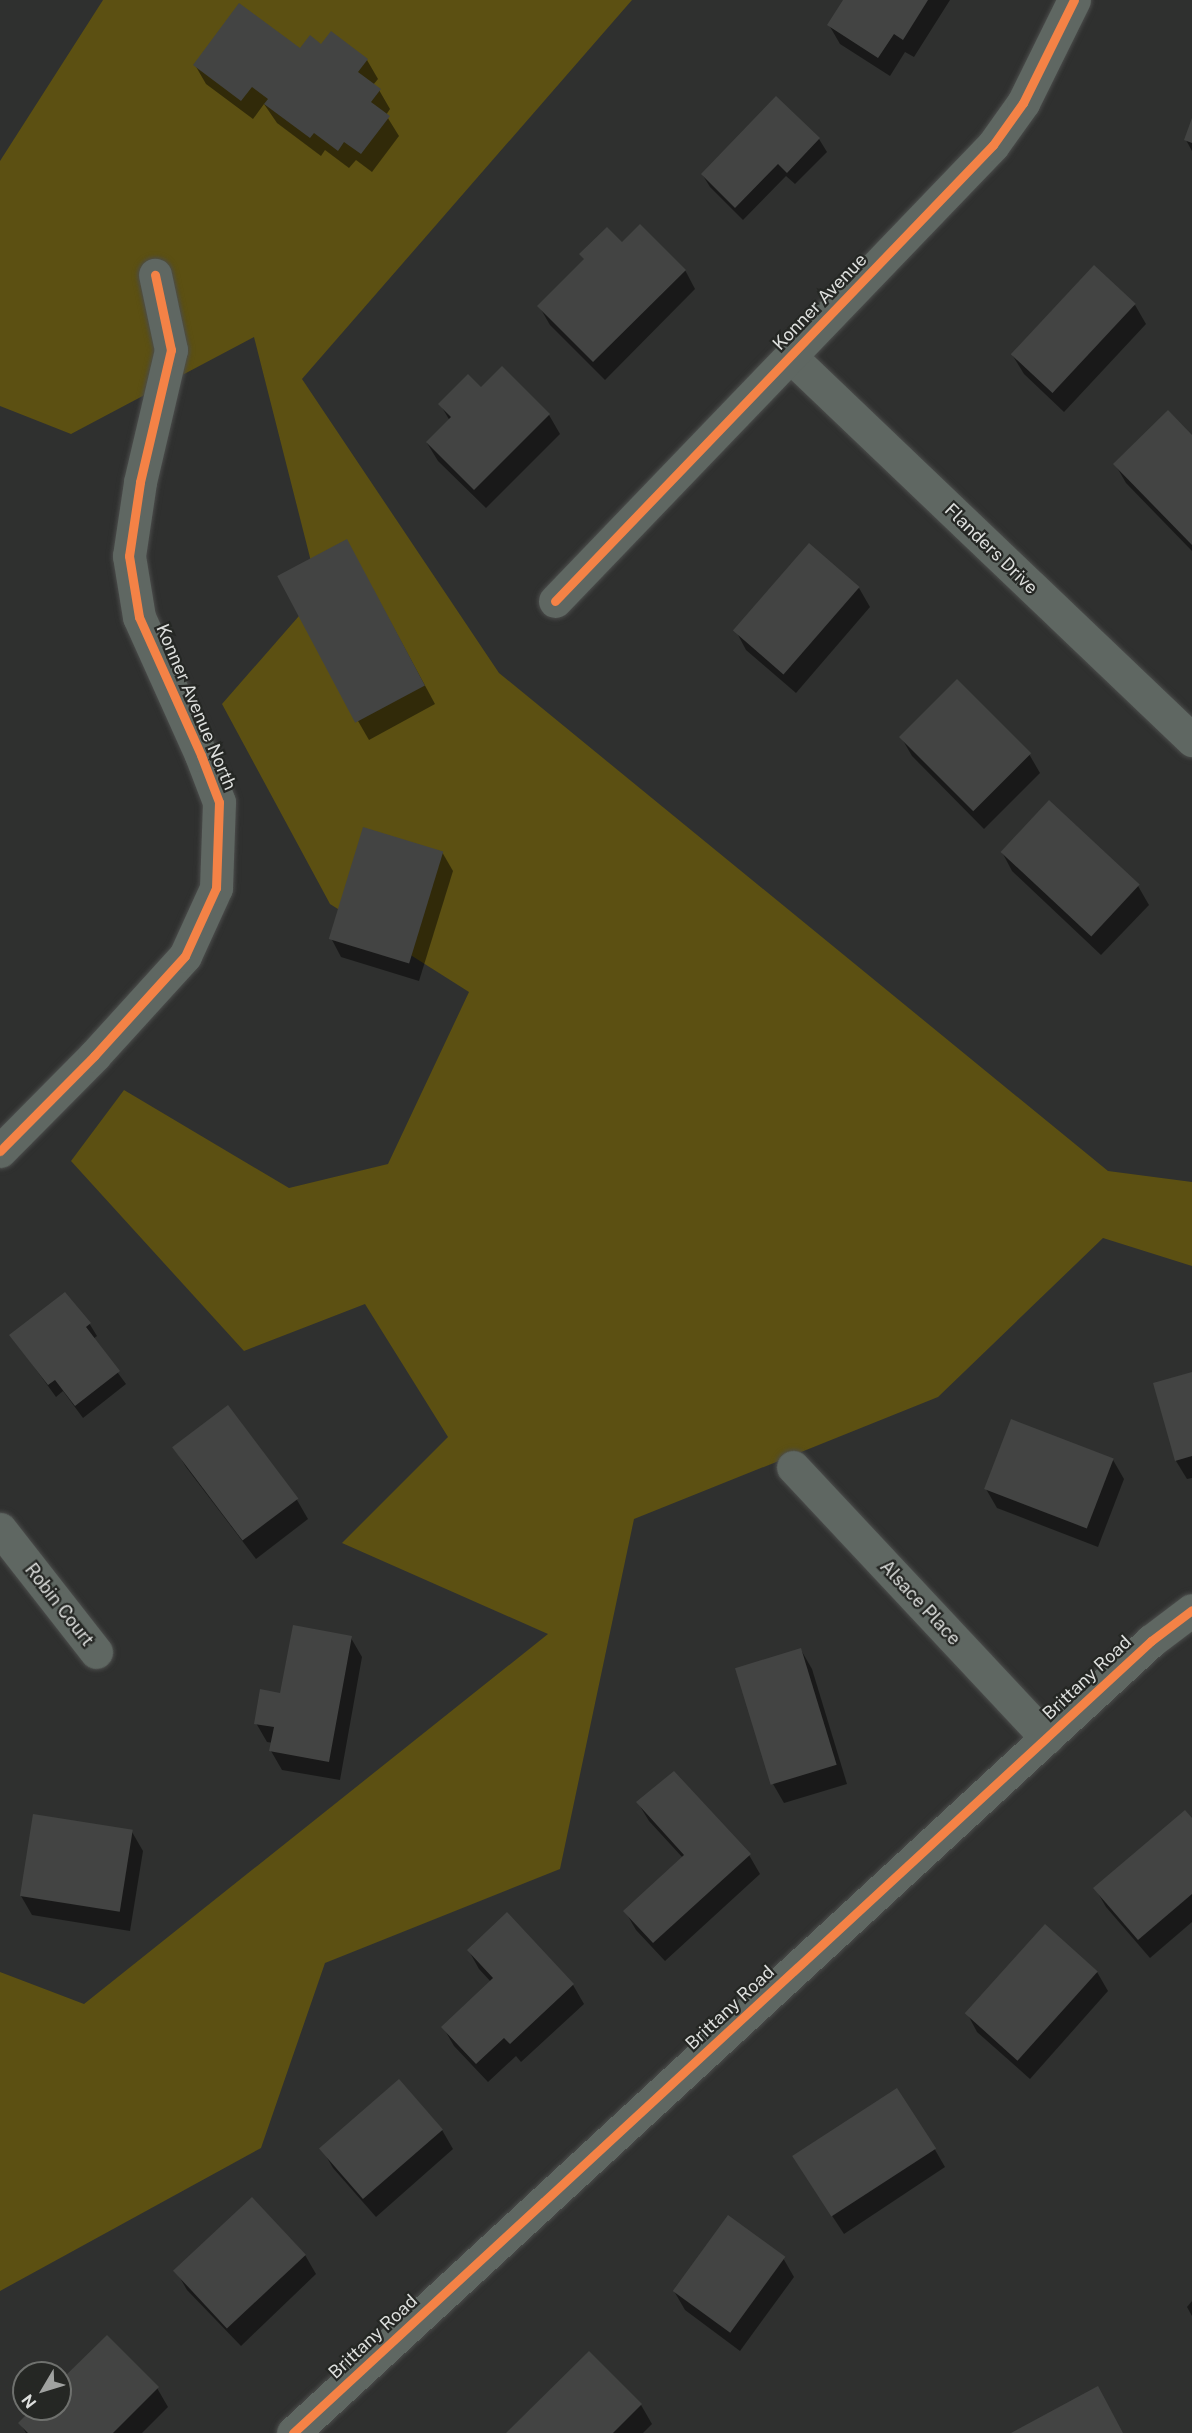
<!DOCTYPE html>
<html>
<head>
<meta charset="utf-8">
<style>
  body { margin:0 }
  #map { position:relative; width:1192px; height:2433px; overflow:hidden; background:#2f302f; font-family:"Public Sans",sans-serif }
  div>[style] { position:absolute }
  .forest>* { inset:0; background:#5c5012 }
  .shadow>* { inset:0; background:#0007 }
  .building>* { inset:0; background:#434443; transform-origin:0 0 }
  .roads { filter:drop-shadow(0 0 2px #4b4c4b) drop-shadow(0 0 2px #4b4c4b) }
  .street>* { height:33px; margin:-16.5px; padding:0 16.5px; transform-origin:16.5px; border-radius:16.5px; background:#5f6762 }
  .cycleway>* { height:9px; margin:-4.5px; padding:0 4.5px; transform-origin:4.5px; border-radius:4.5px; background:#f48246 }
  span { translate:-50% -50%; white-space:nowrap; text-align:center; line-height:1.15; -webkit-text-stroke:4.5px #252724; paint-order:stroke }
  .street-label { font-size:18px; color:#dddfdd }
  .north { position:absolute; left:12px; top:2361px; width:60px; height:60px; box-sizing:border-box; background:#252724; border:2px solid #6f716e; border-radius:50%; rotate:232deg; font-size:16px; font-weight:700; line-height:24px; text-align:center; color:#dddfdd }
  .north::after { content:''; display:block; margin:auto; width:21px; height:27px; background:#a0a2a0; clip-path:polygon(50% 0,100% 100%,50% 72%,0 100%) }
</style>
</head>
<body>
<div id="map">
  <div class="forest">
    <i style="clip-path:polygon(103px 0,632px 0,302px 379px,499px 673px,1108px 1171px,1192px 1182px,1192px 1266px,1103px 1238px,938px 1397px,634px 1519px,560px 1869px,325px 1963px,261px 2148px,0 2291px,0 1972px,84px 2004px,548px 1634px,342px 1543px,448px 1437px,365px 1304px,244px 1351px,71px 1161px,124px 1090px,289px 1188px,388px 1164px,469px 992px,330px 904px,222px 704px,319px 593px,254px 337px,71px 434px,0 406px,0 161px)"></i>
  </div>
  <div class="shadow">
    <i style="clip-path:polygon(845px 0,950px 0,914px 57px,905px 52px,890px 76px,840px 44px,829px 25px)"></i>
    <i style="clip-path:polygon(322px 46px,367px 60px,378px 79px,373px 85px,379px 90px,390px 109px,386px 115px,399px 136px,372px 172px,356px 160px,349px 168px,325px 150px,321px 156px,277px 123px,264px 104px,253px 119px,206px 84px,195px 65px)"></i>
    <i style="clip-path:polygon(776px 98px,819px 139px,827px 152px,795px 184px,786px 176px,743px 220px,710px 187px,702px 174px)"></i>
    <i style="clip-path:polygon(1192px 122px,1192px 151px,1186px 140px)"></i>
    <i style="clip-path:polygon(622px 244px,685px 270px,695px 289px,605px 380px,550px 325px,539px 306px)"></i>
    <i style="clip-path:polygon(1135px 305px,1146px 324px,1064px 412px,1024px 374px,1013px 356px)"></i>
    <i style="clip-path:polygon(502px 368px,549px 415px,560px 434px,486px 508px,438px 461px,427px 443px,450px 421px,440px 404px,481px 389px)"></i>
    <i style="clip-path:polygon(1192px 437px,1192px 551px,1126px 483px,1115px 464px)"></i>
    <i style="clip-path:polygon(357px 560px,435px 704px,369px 740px,358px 721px)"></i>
    <i style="clip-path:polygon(859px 588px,870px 607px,796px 693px,746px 650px,736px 631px)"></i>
    <i style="clip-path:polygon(901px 737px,1029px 754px,1040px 773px,984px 829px,912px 756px)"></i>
    <i style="clip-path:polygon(442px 852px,453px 871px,419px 981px,341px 957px,331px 938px)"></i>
    <i style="clip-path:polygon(1002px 852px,1138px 886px,1149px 905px,1101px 955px,1012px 871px)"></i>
    <i style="clip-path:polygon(89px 1323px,97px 1336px,93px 1339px,126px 1384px,83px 1418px,63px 1391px,56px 1397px,11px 1335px)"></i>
    <i style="clip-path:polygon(1192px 1374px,1192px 1478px,1187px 1479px,1176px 1461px)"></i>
    <i style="clip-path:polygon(227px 1408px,297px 1500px,308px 1519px,256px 1559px,186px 1467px,175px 1449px)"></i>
    <i style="clip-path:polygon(1113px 1460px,1124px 1479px,1098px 1547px,997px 1508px,986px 1489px)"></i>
    <i style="clip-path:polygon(351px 1638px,362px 1657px,340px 1780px,282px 1770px,271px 1751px,273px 1743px,267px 1742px,256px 1723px,281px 1694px)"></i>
    <i style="clip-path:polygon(801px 1650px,812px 1669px,847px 1784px,784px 1803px,773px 1784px)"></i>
    <i style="clip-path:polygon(638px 1803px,749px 1855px,760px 1874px,665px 1961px,636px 1930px,625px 1911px,683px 1858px,649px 1821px)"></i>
    <i style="clip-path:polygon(1192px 1820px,1192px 1922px,1150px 1958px,1106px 1907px,1095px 1888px)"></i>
    <i style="clip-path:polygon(132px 1832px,143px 1851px,130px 1931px,32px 1915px,21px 1896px)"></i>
    <i style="clip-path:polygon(507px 1914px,573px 1985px,584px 2004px,521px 2062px,516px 2056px,488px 2082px,454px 2046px,443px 2027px,491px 1982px,479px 1969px,469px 1951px)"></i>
    <i style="clip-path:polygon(1097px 1972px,1108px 1991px,1030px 2079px,977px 2032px,967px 2013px)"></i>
    <i style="clip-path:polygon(399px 2081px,442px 2130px,453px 2149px,376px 2217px,333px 2168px,322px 2149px)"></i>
    <i style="clip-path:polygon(934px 2148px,945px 2167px,844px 2234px,806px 2176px)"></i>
    <i style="clip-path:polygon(305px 2255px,316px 2274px,241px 2346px,187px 2290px,176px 2271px)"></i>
    <i style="clip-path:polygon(783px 2258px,794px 2277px,740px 2351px,685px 2310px,674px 2291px)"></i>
    <i style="clip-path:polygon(1192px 2301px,1192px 2316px,1187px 2307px)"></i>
    <i style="clip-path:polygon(589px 2353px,641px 2405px,652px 2424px,643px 2433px,508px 2433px)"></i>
    <i style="clip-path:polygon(60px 2383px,157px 2388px,168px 2407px,142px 2433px,26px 2433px,20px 2423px,34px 2409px,60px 2409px)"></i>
  </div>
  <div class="building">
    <i style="clip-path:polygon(843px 0,928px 0,903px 40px,894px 34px,878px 58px,827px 25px)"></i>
    <i style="clip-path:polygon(239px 3px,300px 48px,310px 35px,321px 44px,331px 31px,368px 59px,358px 72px,381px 89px,371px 102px,390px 116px,361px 154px,344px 142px,338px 151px,314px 133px,310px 138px,264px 104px,268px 99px,252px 87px,241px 101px,193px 65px)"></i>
    <i style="clip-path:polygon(776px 96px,820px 138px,787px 173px,778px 164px,735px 208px,701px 174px)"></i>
    <i style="clip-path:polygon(1192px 118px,1192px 143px,1184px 140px)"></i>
    <i style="clip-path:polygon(640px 224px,686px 270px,593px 362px,537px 306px,584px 259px,579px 254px,607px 227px,622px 242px)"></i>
    <i style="left:1094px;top:265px;width:57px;height:122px;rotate:43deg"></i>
    <i style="clip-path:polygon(502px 366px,550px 414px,474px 490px,426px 442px,451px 417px,438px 404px,468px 374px,481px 387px)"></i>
    <i style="clip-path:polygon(1168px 410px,1192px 435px,1192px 545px,1113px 464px)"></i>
    <i style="left:347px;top:539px;width:166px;height:79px;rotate:62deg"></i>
    <i style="left:809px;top:543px;width:67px;height:116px;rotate:41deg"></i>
    <i style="left:957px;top:679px;width:105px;height:82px;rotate:45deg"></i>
    <i style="left:1049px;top:800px;width:124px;height:71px;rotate:43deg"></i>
    <i style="left:363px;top:827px;width:84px;height:117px;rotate:17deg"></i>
    <i style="clip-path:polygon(65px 1292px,91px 1323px,86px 1327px,120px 1371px,75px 1406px,55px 1380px,48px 1385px,9px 1335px)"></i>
    <i style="clip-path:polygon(1192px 1372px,1192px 1456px,1175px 1461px,1153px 1383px)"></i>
    <i style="left:228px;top:1405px;width:117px;height:70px;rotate:53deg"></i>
    <i style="left:1011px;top:1419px;width:110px;height:75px;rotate:21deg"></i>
    <i style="clip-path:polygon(293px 1625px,352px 1636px,329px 1762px,269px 1751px,274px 1727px,254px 1724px,260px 1689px,280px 1693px)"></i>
    <i style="left:801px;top:1648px;width:122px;height:69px;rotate:73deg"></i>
    <i style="clip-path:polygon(674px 1771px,751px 1854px,653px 1943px,623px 1911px,684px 1855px,636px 1802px)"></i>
    <i style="clip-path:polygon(1185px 1810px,1192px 1818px,1192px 1894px,1138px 1940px,1093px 1888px)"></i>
    <i style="left:33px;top:1814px;width:101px;height:83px;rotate:9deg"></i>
    <i style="clip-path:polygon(507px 1912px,574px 1984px,510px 2044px,504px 2038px,476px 2064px,441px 2027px,493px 1978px,467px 1950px)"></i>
    <i style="left:1045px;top:1924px;width:71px;height:120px;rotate:42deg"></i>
    <i style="left:399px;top:2079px;width:67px;height:106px;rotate:49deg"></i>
    <i style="left:897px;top:2088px;width:72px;height:125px;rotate:57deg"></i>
    <i style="left:252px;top:2197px;width:79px;height:108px;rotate:47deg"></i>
    <i style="left:728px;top:2215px;width:71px;height:94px;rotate:36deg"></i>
    <i style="clip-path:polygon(107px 2335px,159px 2387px,113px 2433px,28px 2433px,18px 2423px,32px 2409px,60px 2409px,60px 2381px)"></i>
    <i style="clip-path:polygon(589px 2351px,642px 2404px,613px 2433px,506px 2433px)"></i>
    <i style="clip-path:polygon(1098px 2386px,1123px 2433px,1011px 2433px)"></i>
  </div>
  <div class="roads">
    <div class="street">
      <i style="left:791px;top:357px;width:555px;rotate:43.68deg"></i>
      <i style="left:555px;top:601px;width:632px;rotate:-46.15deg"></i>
      <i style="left:993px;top:145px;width:52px;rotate:-54.5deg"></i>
      <i style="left:1023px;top:103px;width:115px;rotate:-63.7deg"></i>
      <i style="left:0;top:1151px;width:134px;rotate:-45.3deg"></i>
      <i style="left:94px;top:1056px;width:135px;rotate:-47.7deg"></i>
      <i style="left:185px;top:956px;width:75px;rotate:-65.5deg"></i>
      <i style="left:216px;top:888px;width:86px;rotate:-88deg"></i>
      <i style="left:219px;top:802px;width:50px;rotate:-111deg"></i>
      <i style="left:201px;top:755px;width:151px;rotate:-114.2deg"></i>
      <i style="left:139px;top:617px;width:62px;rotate:-99.3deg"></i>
      <i style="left:129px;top:556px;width:75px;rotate:-81.5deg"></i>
      <i style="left:140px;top:482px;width:136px;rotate:-76.8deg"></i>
      <i style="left:171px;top:350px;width:77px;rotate:-102deg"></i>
      <i style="left:793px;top:1467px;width:371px;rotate:46.9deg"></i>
      <i style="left:0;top:1529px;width:156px;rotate:52deg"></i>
      <i style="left:293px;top:2433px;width:1168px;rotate:-42.71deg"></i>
      <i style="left:1151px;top:1641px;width:51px;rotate:-37.1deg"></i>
    </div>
  </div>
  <div class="cycleway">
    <i style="left:555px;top:601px;width:632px;rotate:-46.15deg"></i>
    <i style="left:993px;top:145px;width:52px;rotate:-54.5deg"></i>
    <i style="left:1023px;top:103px;width:115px;rotate:-63.7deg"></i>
    <i style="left:0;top:1151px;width:134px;rotate:-45.3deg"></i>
    <i style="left:94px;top:1056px;width:135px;rotate:-47.7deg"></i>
    <i style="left:185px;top:956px;width:75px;rotate:-65.5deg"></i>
    <i style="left:216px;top:888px;width:86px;rotate:-88deg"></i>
    <i style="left:219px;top:802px;width:50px;rotate:-111deg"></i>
    <i style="left:201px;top:755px;width:151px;rotate:-114.2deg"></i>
    <i style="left:139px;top:617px;width:62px;rotate:-99.3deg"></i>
    <i style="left:129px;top:556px;width:75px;rotate:-81.5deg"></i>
    <i style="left:140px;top:482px;width:136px;rotate:-76.8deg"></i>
    <i style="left:171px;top:350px;width:77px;rotate:-102deg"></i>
    <i style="left:293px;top:2433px;width:1168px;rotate:-42.71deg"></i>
    <i style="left:1151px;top:1641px;width:51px;rotate:-37.1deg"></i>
  </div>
  <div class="street-label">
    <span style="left:820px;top:302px;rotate:-46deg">Konner Avenue</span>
    <span style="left:991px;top:549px;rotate:44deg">Flanders Drive</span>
    <span style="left:196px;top:707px;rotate:67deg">Konner Avenue North</span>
    <span style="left:920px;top:1603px;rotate:47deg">Alsace Place</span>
    <span style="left:59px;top:1605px;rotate:52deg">Robin Court</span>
    <span style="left:1087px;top:1678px;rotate:-43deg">Brittany Road</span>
    <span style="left:730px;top:2008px;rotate:-43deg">Brittany Road</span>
    <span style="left:373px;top:2337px;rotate:-43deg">Brittany Road</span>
  </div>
  <div class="north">N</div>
</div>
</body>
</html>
